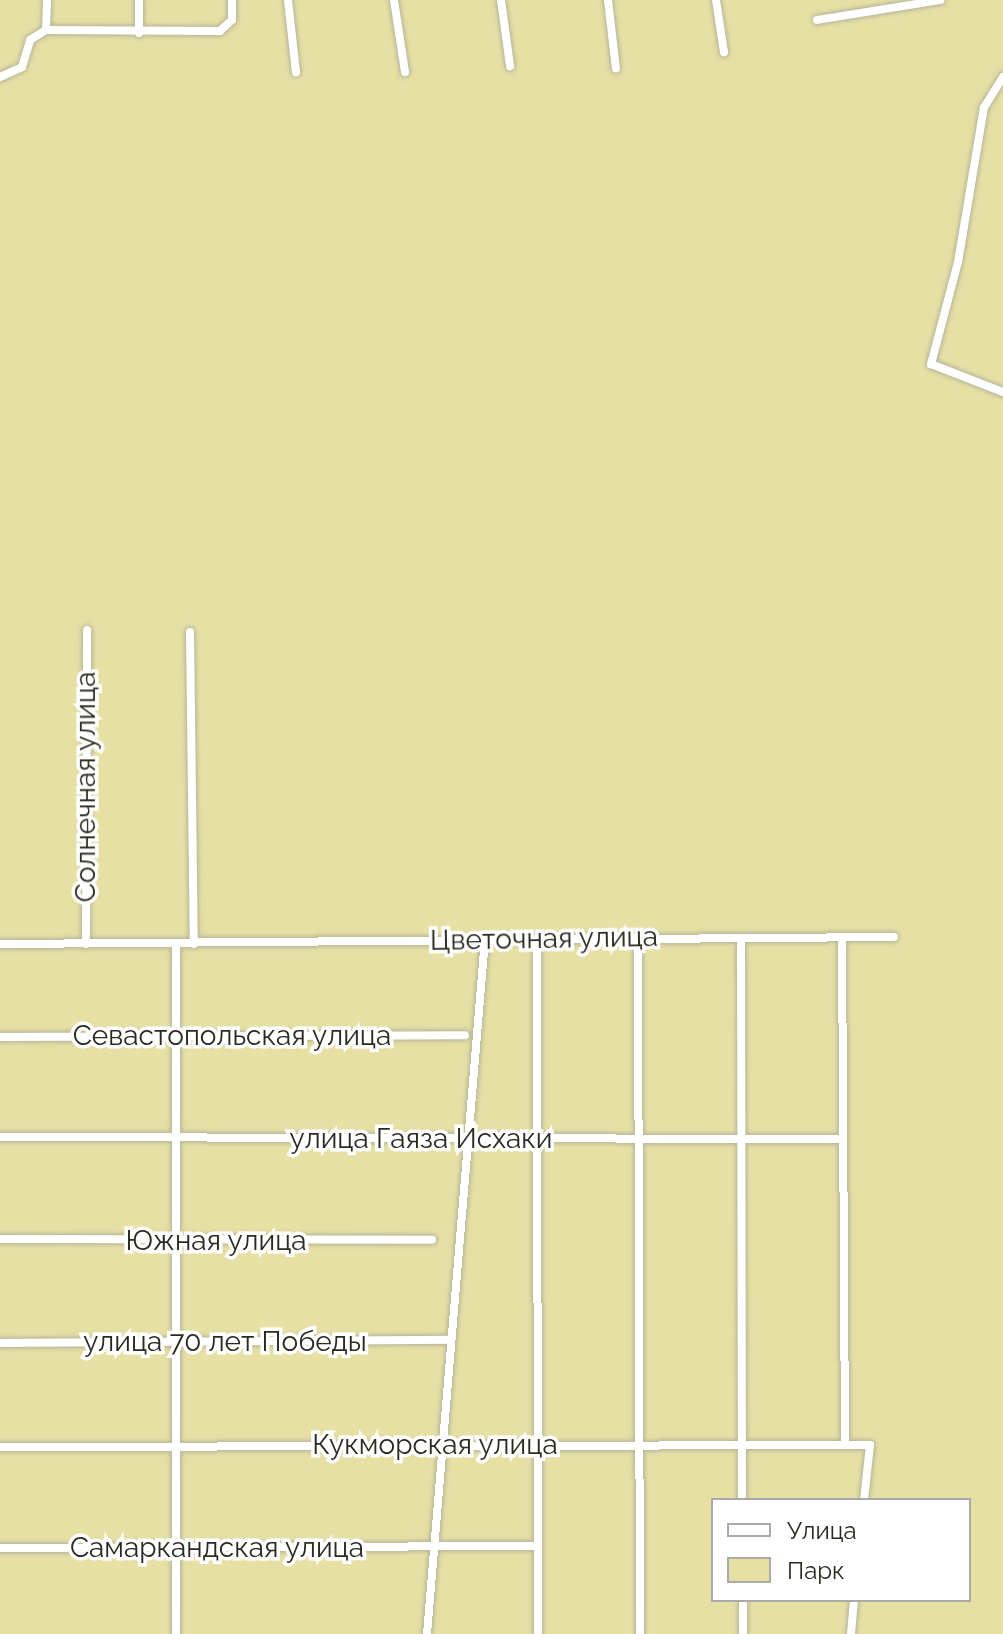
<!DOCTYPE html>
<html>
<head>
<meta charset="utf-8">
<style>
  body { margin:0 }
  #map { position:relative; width:1003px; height:1634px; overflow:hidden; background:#f9f6da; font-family:Raleway,sans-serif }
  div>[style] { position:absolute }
  .green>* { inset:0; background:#e6e0a5 }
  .roads { filter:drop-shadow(0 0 2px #b6b499) drop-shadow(0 0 2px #b6b499) }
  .minor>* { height:8px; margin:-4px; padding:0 4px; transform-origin:4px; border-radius:4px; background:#fff }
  span { translate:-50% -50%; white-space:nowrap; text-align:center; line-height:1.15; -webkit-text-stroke:7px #fff; paint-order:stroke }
  .street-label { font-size:28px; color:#2b2a20 }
  .legend { position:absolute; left:711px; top:1498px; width:260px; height:104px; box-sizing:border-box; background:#fff; border:2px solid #aaaaa6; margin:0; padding:10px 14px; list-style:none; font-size:24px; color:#2b2a20 }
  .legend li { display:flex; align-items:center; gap:16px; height:40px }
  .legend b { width:40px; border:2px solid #aaaaa6 }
</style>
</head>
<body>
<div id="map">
  <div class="green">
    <i style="clip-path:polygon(evenodd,0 0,1003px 0,1003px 1634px,0 1634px,0 0,713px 1500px,969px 1500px,969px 1600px,713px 1600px,713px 1500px)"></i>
  </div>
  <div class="roads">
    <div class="minor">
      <i style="left:288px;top:0;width:73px;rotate:83.7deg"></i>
      <i style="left:394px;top:0;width:73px;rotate:81.3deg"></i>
      <i style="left:501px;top:0;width:67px;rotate:82.2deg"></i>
      <i style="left:608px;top:0;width:69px;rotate:83.4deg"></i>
      <i style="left:716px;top:0;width:53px;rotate:81.3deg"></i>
      <i style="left:817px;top:20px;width:125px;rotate:-9.2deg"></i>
      <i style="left:46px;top:30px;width:30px;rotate:-88deg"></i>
      <i style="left:139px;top:33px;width:33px;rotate:-90deg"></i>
      <i style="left:0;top:77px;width:24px;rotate:-24deg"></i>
      <i style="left:22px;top:67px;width:28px;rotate:-73deg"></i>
      <i style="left:30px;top:40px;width:19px;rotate:-32deg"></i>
      <i style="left:46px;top:30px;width:174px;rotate:0.3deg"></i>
      <i style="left:220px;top:31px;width:16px;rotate:-43deg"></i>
      <i style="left:232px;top:20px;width:20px;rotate:-90deg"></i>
      <i style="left:1003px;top:77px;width:36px;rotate:122deg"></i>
      <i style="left:984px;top:107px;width:157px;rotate:99.5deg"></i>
      <i style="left:958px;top:262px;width:106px;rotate:104.8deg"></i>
      <i style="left:931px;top:364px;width:77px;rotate:21.3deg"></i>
      <i style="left:190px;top:632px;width:312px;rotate:89.3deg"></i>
      <i style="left:842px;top:937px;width:507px;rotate:89.66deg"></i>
      <i style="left:638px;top:938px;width:696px;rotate:89.84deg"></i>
      <i style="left:741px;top:938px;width:562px;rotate:89.9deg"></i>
      <i style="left:537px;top:939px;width:695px;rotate:89.92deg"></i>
      <i style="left:0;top:944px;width:894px;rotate:-0.45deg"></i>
      <i style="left:86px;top:944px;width:314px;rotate:-89.8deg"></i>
      <i style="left:0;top:1037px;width:465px;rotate:-0.2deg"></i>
      <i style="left:0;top:1137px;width:842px;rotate:0.14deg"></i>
      <i style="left:0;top:1239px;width:432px;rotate:0.1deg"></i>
      <i style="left:0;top:1343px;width:450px;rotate:-0.4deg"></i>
      <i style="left:0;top:1447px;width:870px;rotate:-0.13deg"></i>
      <i style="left:870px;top:1445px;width:55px;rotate:96.2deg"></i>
      <i style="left:0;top:1548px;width:536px;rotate:-0.21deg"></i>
      <i style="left:743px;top:1600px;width:34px;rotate:90deg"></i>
      <i style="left:176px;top:1634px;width:690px;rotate:-90deg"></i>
      <i style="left:427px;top:1634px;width:697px;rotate:-85.23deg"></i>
      <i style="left:851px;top:1634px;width:34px;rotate:-85deg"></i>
    </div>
  </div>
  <div class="street-label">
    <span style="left:86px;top:787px;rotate:-90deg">Солнечная улица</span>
    <span style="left:544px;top:939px;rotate:-1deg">Цветочная улица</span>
    <span style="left:232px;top:1036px">Севастопольская улица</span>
    <span style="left:421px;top:1139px">улица Гаяза Исхаки</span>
    <span style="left:216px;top:1241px">Южная улица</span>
    <span style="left:225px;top:1342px">улица 70 лет Победы</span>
    <span style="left:435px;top:1445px">Кукморская улица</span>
    <span style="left:217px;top:1548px">Самаркандская улица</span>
  </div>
  <ul class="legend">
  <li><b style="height:10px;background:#fff"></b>Улица</li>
  <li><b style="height:22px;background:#e6e0a5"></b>Парк</li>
  </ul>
</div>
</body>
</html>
